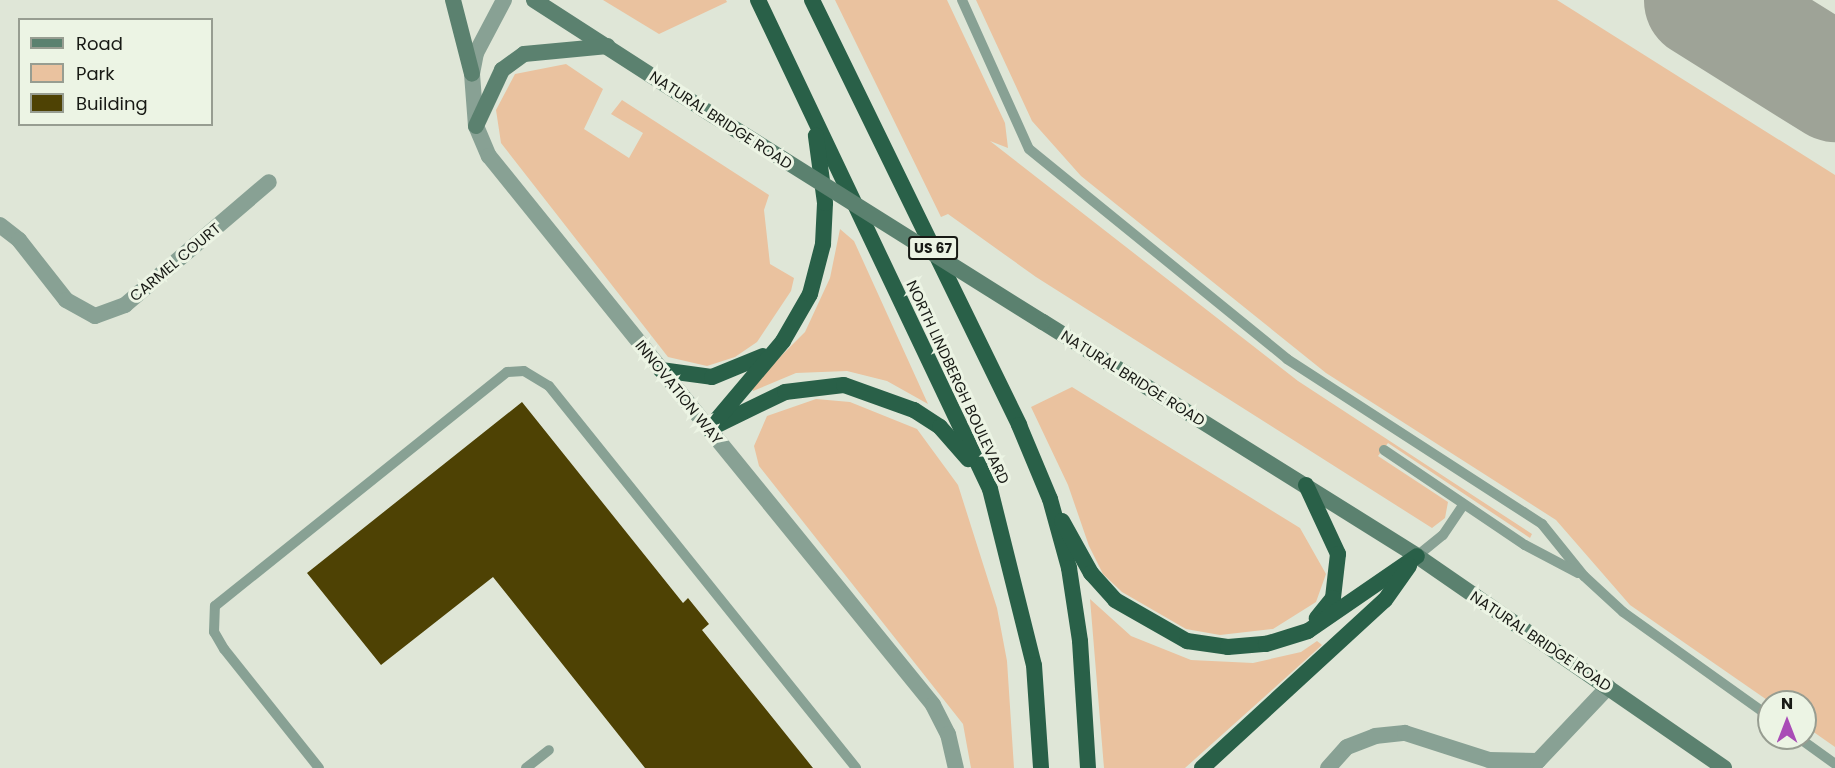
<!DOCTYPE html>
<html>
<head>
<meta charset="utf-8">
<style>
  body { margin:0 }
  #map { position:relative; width:1835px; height:768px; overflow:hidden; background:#dfe6d7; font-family:Poppins,sans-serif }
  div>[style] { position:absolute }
  .green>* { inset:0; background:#eac29f }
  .taxiway>* { height:46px; margin:-23px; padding:0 23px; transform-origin:23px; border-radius:23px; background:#9ea397 }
  .runway>* { height:117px; margin:-58.5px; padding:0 58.5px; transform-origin:58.5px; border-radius:58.5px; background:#9ea397 }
  .building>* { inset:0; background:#4e4204 }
  .service>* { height:10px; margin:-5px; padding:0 5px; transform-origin:5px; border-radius:5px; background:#88a194 }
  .minor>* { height:16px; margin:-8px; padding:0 8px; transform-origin:8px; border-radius:8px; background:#88a194 }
  .tertiary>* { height:16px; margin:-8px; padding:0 8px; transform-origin:8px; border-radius:8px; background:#88a194 }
  .secondary>* { height:16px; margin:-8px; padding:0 8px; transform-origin:8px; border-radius:8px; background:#5b816f }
  .trunk>* { height:16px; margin:-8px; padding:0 8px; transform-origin:8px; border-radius:8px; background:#296048 }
  .secondary-bridge>* { height:16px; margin:-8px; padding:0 8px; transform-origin:8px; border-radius:8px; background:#5b816f }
  span { translate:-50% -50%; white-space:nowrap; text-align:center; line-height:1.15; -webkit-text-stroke:6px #ecf4e4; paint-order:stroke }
  .shield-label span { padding:2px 4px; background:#ecf4e4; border:2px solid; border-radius:4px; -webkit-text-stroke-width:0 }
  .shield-label { font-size:14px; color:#181a15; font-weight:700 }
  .street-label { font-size:15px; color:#181a15 }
  .legend { position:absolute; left:18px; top:18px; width:195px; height:108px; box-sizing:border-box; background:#ecf4e4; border:2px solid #979d91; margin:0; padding:8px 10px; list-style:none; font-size:18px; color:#181a15 }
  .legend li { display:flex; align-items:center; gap:12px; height:30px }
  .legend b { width:30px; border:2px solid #979d91 }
  .north { position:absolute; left:1757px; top:690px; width:60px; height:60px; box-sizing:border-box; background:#ecf4e4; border:2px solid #979d91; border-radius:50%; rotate:0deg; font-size:16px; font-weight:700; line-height:24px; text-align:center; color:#181a15 }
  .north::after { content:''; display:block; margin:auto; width:21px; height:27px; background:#a94cb6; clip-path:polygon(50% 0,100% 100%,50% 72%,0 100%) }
</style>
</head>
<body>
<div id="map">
  <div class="green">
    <i style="clip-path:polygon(603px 0,726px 0,727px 2px,659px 34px)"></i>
    <i style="clip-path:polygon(835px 0,947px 0,1005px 123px,1008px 148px,990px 141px,1298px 381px,1532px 534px,1530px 538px,1388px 443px,1378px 456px,1448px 502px,1445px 518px,1432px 528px,1036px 277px,948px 214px,941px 217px)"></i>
    <i style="clip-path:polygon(976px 0,1557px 0,1835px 175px,1835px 747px,1805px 726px,1805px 702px,1770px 702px,1630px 605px,1556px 520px,1326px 373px,1081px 176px,1032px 121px)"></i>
    <i style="clip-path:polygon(566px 64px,603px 89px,584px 129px,629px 158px,643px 133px,611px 114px,622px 100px,769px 195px,764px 210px,770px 264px,794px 278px,791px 291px,757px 342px,735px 357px,707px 366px,668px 357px,501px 143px,496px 110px,515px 74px)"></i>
    <i style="clip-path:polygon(840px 229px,854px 241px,928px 404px,887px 381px,847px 371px,796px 373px,753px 391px,751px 386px,805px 332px,830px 278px)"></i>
    <i style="clip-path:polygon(1072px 387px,1300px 528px,1326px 574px,1316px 602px,1273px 629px,1220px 635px,1186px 629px,1122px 592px,1103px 574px,1089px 546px,1068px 485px,1031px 407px)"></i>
    <i style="clip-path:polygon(816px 399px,850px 402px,917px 429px,958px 485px,997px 608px,1007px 661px,1014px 768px,971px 768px,963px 724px,759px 466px,754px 446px,767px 416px)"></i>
    <i style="clip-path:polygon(1090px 599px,1131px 636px,1191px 660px,1253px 663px,1301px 652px,1317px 641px,1322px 645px,1185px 768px,1104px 768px)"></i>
  </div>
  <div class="taxiway">
    <i style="left:1824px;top:76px;width:13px;rotate:29deg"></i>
  </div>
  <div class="runway">
    <i style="left:1702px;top:0;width:157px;rotate:32deg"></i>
  </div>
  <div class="building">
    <i style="clip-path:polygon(522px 402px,683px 603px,688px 598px,709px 624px,702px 630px,813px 768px,645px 768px,493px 577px,381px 665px,307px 573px)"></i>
  </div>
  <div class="service">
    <i style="left:962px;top:0;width:163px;rotate:65.8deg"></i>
    <i style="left:1029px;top:149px;width:333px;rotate:39.1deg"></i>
    <i style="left:1287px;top:359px;width:304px;rotate:32.9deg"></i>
    <i style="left:1542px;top:524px;width:67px;rotate:51.1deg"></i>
    <i style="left:1584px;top:576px;width:53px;rotate:42.7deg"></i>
    <i style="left:1623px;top:612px;width:179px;rotate:35.5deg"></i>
    <i style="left:1384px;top:450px;width:170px;rotate:34deg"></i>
    <i style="left:1525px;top:545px;width:60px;rotate:27.8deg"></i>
    <i style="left:1417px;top:556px;width:33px;rotate:-39deg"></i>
    <i style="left:1443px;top:535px;width:37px;rotate:-56deg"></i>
    <i style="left:1799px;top:738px;width:44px;rotate:35.8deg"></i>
    <i style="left:319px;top:768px;width:152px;rotate:-128.6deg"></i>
    <i style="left:224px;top:649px;width:20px;rotate:-120deg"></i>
    <i style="left:214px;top:632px;width:26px;rotate:-88deg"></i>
    <i style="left:215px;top:606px;width:374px;rotate:-38.7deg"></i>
    <i style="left:507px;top:372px;width:17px;rotate:-3deg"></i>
    <i style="left:524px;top:371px;width:29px;rotate:31deg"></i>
    <i style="left:549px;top:386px;width:490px;rotate:51.2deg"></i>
    <i style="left:526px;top:768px;width:29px;rotate:-38deg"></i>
  </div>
  <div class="minor">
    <i style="left:0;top:225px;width:24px;rotate:38deg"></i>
    <i style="left:19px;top:240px;width:76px;rotate:51.9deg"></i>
    <i style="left:66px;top:300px;width:33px;rotate:29deg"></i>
    <i style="left:95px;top:316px;width:32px;rotate:-20deg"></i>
    <i style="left:125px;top:305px;width:189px;rotate:-40.5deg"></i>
    <i style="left:709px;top:429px;width:355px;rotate:50.9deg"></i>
    <i style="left:933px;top:705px;width:33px;rotate:63deg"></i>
    <i style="left:948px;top:734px;width:35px;rotate:77deg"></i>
    <i style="left:1328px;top:768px;width:28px;rotate:-48deg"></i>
    <i style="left:1347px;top:747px;width:30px;rotate:-21deg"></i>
    <i style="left:1375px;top:736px;width:30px;rotate:-6deg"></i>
    <i style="left:1405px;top:733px;width:88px;rotate:17.8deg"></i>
    <i style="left:1489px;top:760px;width:49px;rotate:1.2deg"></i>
    <i style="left:1538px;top:761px;width:102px;rotate:-46.6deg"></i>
  </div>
  <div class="tertiary">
    <i style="left:504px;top:0;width:60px;rotate:117.8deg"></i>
    <i style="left:476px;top:53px;width:21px;rotate:101deg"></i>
    <i style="left:472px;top:74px;width:52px;rotate:85.6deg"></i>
    <i style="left:476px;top:126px;width:33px;rotate:67deg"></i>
    <i style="left:489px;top:156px;width:351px;rotate:51.1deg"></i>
  </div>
  <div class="secondary">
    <i style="left:453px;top:0;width:76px;rotate:75.6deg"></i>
    <i style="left:534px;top:0;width:201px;rotate:32.8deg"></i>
    <i style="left:476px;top:126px;width:62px;rotate:-65.1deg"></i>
    <i style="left:502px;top:70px;width:27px;rotate:-36deg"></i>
    <i style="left:524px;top:54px;width:84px;rotate:-5.4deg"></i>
    <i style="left:1043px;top:322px;width:441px;rotate:32deg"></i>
    <i style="left:1417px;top:556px;width:373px;rotate:34.6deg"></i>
  </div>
  <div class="trunk">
    <i style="left:758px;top:0;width:541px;rotate:64.62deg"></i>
    <i style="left:990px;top:489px;width:181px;rotate:76deg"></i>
    <i style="left:1034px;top:665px;width:103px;rotate:86.1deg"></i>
    <i style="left:812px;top:0;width:473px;rotate:64deg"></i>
    <i style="left:1019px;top:425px;width:80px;rotate:67.3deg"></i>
    <i style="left:1050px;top:499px;width:72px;rotate:74.6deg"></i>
    <i style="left:1069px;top:568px;width:74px;rotate:81.4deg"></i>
    <i style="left:1080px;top:641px;width:127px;rotate:86.4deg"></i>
    <i style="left:661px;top:370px;width:51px;rotate:7.8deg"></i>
    <i style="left:712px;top:377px;width:55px;rotate:-22.4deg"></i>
    <i style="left:715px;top:426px;width:78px;rotate:-25.9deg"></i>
    <i style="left:785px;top:392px;width:59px;rotate:-6.8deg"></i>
    <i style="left:844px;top:385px;width:74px;rotate:19.7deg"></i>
    <i style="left:914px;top:410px;width:31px;rotate:33deg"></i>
    <i style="left:940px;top:427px;width:43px;rotate:48.8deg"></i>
    <i style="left:709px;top:429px;width:115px;rotate:-49.9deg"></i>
    <i style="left:783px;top:341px;width:54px;rotate:-60.1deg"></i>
    <i style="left:810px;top:294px;width:52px;rotate:-75.4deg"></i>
    <i style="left:823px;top:244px;width:41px;rotate:-87.2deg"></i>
    <i style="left:825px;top:203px;width:68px;rotate:-97.7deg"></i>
    <i style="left:1306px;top:485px;width:76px;rotate:65.1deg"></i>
    <i style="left:1338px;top:554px;width:44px;rotate:96.5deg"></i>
    <i style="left:1333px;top:598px;width:26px;rotate:129deg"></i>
    <i style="left:1062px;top:521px;width:60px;rotate:60.9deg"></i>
    <i style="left:1091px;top:573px;width:36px;rotate:48deg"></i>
    <i style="left:1115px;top:600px;width:83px;rotate:29.7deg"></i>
    <i style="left:1187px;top:641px;width:41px;rotate:8.3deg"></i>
    <i style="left:1228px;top:647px;width:38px;rotate:-5deg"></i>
    <i style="left:1266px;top:644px;width:44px;rotate:-17.2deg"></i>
    <i style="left:1308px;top:631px;width:132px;rotate:-34.5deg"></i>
    <i style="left:1202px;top:768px;width:248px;rotate:-42.6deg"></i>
    <i style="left:1385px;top:600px;width:42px;rotate:-54.8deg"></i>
  </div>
  <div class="secondary-bridge">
    <i style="left:703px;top:109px;width:401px;rotate:32.1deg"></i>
  </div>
  <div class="shield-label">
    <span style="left:933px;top:248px">US 67</span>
  </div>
  <div class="street-label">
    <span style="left:721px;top:120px;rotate:33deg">NATURAL BRIDGE ROAD</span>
    <span style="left:175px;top:262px;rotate:-40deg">CARMEL COURT</span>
    <span style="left:1133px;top:378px;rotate:32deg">NATURAL BRIDGE ROAD</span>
    <span style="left:958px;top:382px;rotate:65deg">NORTH LINDBERGH BOULEVARD</span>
    <span style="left:679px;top:392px;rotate:51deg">INNOVATION WAY</span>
    <span style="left:1541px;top:641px;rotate:34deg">NATURAL BRIDGE ROAD</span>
  </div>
  <ul class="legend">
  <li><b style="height:8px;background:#5b816f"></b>Road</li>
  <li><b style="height:16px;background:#eac29f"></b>Park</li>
  <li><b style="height:16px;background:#4e4204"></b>Building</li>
  </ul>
  <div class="north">N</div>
</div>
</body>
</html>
